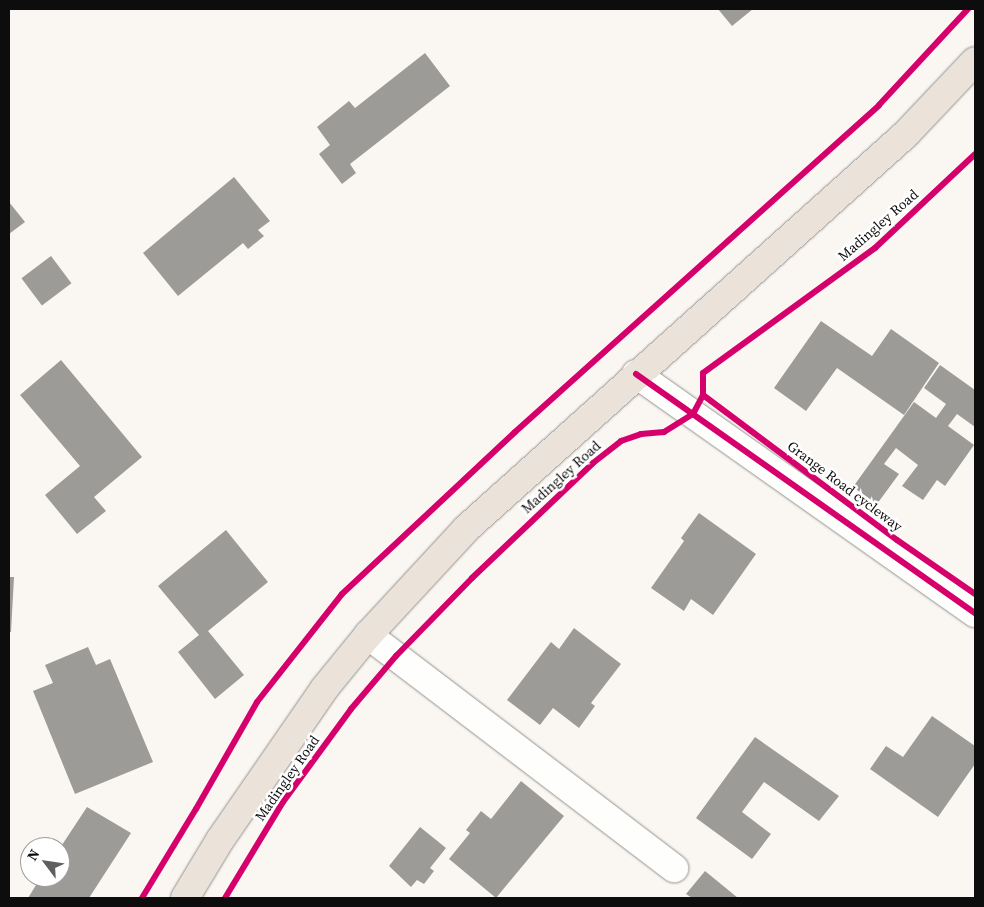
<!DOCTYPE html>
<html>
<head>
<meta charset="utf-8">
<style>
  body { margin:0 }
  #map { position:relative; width:984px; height:907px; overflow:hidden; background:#faf7f2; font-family:"Source Serif 4",serif }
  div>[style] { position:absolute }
  .building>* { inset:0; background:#9d9b98; transform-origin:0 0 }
  .path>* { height:3px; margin-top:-1.5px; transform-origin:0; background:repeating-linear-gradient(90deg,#b8b7b6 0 5px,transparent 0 7.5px) }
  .roads { filter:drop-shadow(0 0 1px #949290) drop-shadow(0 0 1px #949290) }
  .minor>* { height:28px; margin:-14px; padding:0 14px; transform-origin:14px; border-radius:14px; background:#fefefd }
  .major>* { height:28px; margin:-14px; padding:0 14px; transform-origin:14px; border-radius:14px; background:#ebe3d9 }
  .cycleway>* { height:6px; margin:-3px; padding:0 3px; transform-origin:3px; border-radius:3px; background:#d6006c }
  span { translate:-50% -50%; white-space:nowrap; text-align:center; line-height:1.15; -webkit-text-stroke:5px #fff; paint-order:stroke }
  .street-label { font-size:14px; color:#0d0d0d }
  .frame { position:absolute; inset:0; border:10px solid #0d0d0d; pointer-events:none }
  .north { position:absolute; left:20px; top:837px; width:50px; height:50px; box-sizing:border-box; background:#fff; border:1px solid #9e9e9e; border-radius:50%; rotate:301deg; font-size:14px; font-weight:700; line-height:20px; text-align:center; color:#0d0d0d }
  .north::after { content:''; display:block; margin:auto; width:18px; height:22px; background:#605f5d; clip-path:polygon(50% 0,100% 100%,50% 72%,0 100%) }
</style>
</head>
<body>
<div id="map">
  <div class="building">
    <i style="clip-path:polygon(718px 9px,753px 9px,732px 26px)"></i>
    <i style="clip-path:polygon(425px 53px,450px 86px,350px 164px,356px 173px,342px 184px,319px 154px,330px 145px,317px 127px,349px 101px,355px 108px)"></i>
    <i style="clip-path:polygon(234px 177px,270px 221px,258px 230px,264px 236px,248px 249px,243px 243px,178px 296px,143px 253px)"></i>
    <i style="clip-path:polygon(9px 202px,25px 222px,9px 234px)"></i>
    <i style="left:51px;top:256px;width:34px;height:37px;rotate:53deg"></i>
    <i style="clip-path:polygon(821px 321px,872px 356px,891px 329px,939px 363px,904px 415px,837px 368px,806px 411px,774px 388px)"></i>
    <i style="clip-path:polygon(61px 360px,142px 457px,94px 497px,106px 511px,77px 534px,45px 495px,80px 466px,20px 395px)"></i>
    <i style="clip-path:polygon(940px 365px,975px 390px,975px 427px,957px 414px,948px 426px,974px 445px,945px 486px,937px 480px,923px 500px,902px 486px,918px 465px,896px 448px,884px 464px,899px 474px,877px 504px,853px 487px,914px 402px,936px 418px,946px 404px,924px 388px)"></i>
    <i style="clip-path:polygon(699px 513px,756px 554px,713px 615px,691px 599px,684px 611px,651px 588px,684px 541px,681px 538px)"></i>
    <i style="clip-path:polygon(226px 530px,268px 582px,208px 631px,244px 675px,215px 699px,178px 652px,199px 635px,158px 586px)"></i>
    <i style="clip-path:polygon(9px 577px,14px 577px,11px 632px,9px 632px)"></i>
    <i style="clip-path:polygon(574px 628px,621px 664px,591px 703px,595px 706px,579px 728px,553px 708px,540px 725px,507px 700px,551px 642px,559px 649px)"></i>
    <i style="clip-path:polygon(88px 647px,96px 665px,110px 659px,153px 762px,75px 794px,33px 691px,53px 683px,45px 665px)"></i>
    <i style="clip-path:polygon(932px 716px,975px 746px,975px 764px,938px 817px,870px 769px,886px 746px,903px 757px)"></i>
    <i style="clip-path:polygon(755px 737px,839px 796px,819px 821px,764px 782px,742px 812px,771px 834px,752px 859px,696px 818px)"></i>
    <i style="clip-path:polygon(521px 781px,564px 816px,496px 898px,449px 859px,470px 833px,466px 830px,481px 811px,491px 819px)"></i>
    <i style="clip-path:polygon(87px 807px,131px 833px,89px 898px,28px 898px,41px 877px,60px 877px,60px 848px)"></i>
    <i style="clip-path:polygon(420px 827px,446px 848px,430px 868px,434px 871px,424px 884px,417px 880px,411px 887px,389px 866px)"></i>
    <i style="clip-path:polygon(705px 871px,738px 898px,692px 898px,686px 894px)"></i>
  </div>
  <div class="path">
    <i style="left:703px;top:383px;width:10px;rotate:-90deg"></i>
    <i style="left:703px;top:373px;width:213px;rotate:-36deg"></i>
    <i style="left:875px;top:248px;width:137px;rotate:-43.2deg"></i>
    <i style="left:418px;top:634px;width:78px;rotate:-46deg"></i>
    <i style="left:472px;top:578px;width:167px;rotate:-43.5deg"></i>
    <i style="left:593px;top:463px;width:36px;rotate:-38deg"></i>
    <i style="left:621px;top:441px;width:21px;rotate:-19deg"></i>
    <i style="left:641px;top:434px;width:19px;rotate:-6deg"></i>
  </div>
  <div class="roads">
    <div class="minor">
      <i style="left:636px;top:374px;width:415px;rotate:35.2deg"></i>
      <i style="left:368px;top:635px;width:385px;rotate:37.3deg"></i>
    </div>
    <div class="major">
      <i style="left:185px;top:898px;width:68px;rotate:-58.9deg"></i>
      <i style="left:220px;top:840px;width:183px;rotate:-55.4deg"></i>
      <i style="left:324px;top:689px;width:70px;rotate:-50.8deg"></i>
      <i style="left:368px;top:635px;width:146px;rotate:-47.2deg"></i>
      <i style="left:467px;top:528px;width:590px;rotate:-41.91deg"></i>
      <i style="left:906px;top:134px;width:100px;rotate:-46.6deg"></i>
    </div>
  </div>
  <div class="cycleway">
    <i style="left:636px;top:374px;width:415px;rotate:35.2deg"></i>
    <i style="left:703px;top:395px;width:242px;rotate:36.8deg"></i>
    <i style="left:897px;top:540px;width:95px;rotate:34.7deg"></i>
    <i style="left:142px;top:898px;width:104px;rotate:-58.8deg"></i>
    <i style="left:196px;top:809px;width:123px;rotate:-60.3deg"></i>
    <i style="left:257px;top:702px;width:137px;rotate:-51.8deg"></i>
    <i style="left:342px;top:594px;width:237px;rotate:-43.1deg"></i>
    <i style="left:515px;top:432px;width:489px;rotate:-41.9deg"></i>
    <i style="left:879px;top:105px;width:131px;rotate:-47.2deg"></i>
    <i style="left:225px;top:898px;width:112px;rotate:-58.9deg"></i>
    <i style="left:283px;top:802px;width:115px;rotate:-53.8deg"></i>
    <i style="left:351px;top:709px;width:70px;rotate:-49.7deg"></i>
    <i style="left:396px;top:656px;width:109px;rotate:-45.7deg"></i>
    <i style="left:472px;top:578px;width:167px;rotate:-43.5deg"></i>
    <i style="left:593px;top:463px;width:36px;rotate:-38deg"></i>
    <i style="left:621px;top:441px;width:21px;rotate:-19deg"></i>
    <i style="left:641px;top:434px;width:23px;rotate:-5deg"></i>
    <i style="left:664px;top:432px;width:34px;rotate:-32deg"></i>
    <i style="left:693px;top:414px;width:21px;rotate:-62deg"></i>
    <i style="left:703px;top:395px;width:22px;rotate:-90deg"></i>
    <i style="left:703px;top:373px;width:213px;rotate:-36deg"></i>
    <i style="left:875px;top:248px;width:137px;rotate:-43.2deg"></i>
  </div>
  <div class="street-label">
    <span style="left:878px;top:225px;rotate:-41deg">Madingley Road</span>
    <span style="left:561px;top:477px;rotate:-42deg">Madingley Road</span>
    <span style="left:845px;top:486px;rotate:37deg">Grange Road cycleway</span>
    <span style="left:287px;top:778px;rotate:-55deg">Madingley Road</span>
  </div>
  <div class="frame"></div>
  <div class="north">N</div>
</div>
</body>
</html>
